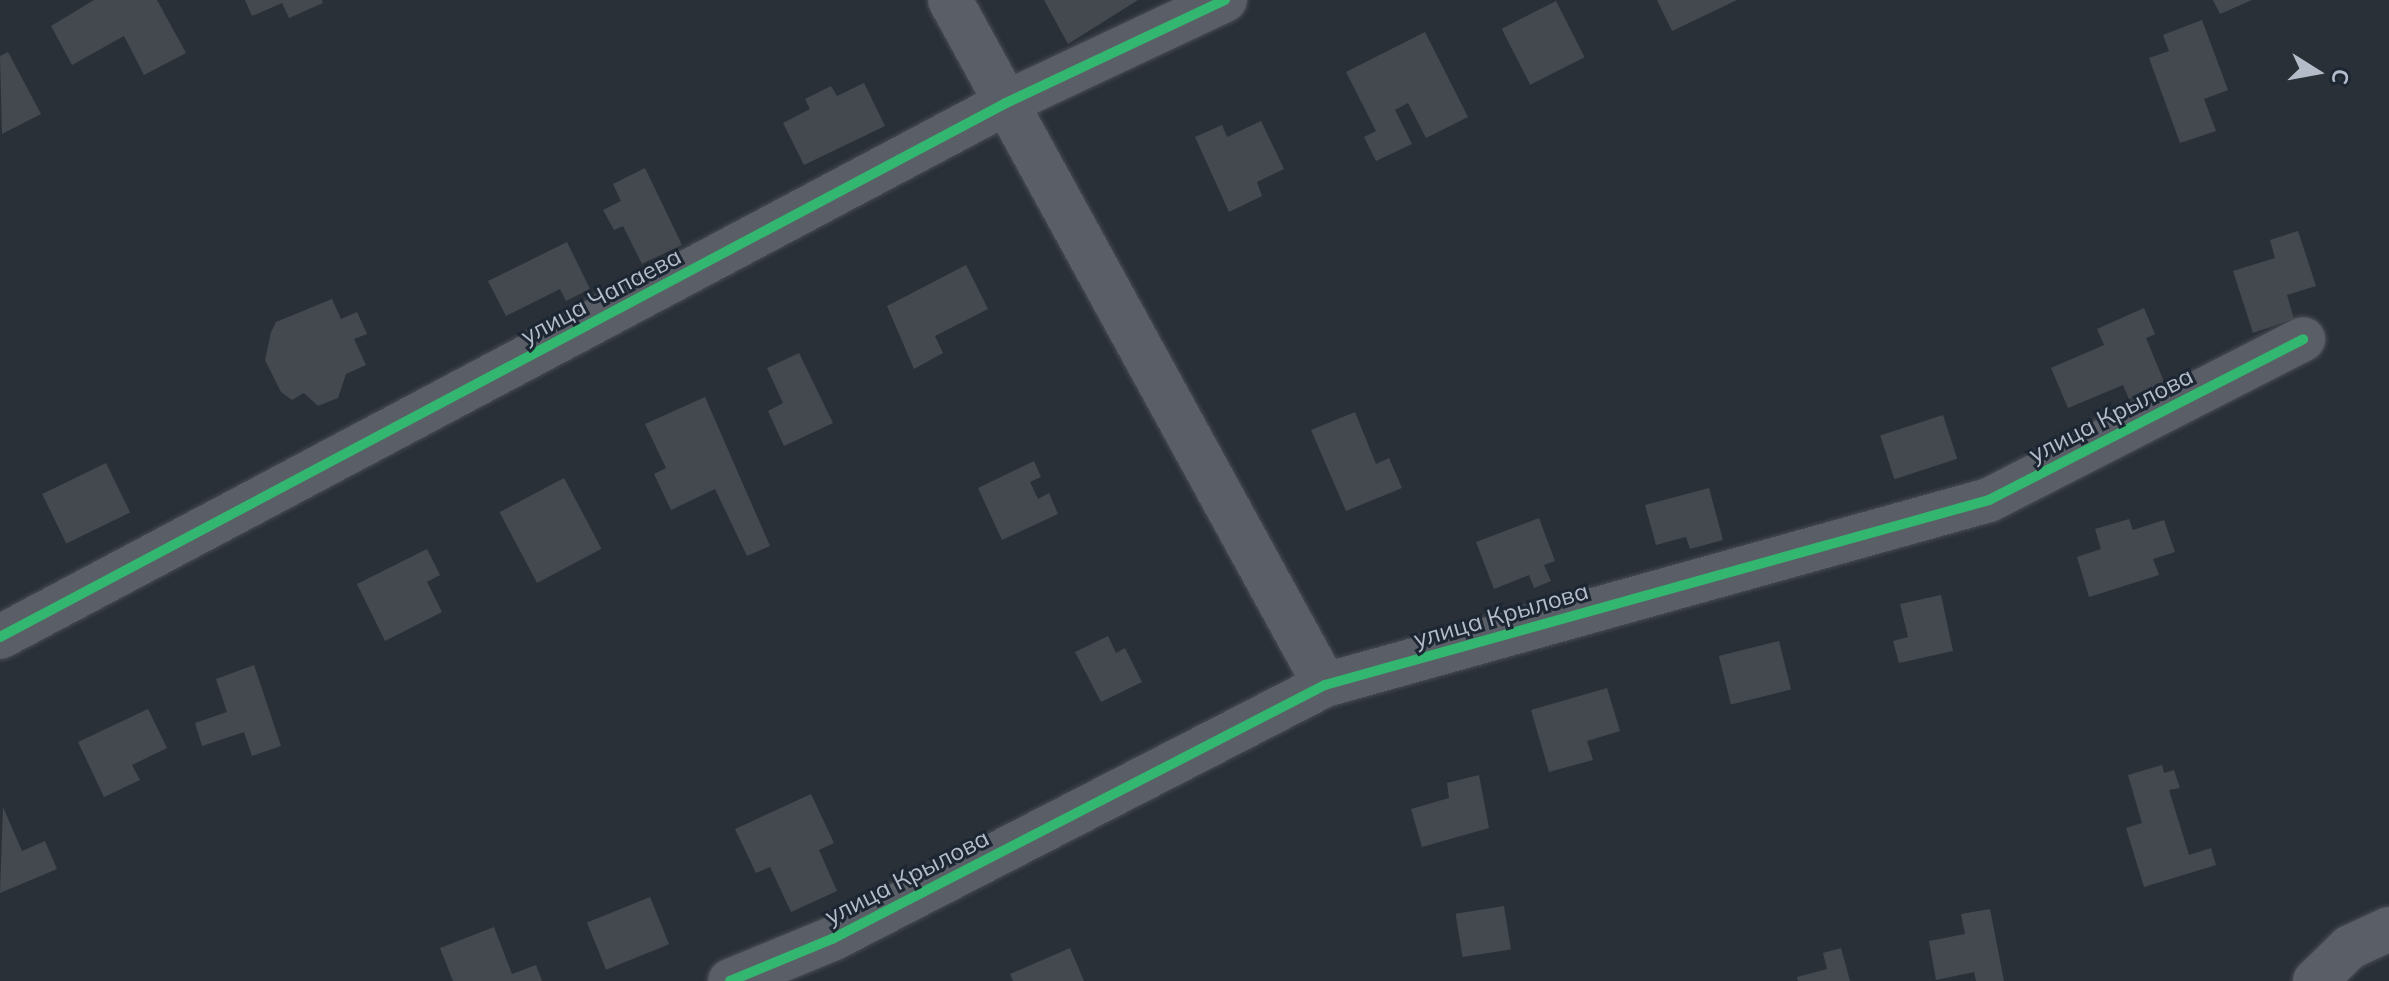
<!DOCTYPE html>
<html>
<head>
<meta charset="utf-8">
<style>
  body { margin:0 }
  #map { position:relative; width:2389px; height:981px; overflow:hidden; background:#2a3038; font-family:Mulish,sans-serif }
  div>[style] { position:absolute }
  .building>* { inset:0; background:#444950; transform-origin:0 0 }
  .roads { filter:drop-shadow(0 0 2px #484c53) drop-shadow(0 0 2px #484c53) }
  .minor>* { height:44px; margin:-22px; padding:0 22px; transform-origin:22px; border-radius:22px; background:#5a5e66 }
  .cycleway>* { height:10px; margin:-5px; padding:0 5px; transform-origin:5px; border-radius:5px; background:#33b770 }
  span { translate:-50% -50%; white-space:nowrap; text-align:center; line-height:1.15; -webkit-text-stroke:6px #1d2633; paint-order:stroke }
  .street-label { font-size:24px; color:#b4bcc9 }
  .north { position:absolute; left:2277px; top:32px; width:80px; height:80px; -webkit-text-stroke:6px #1d2633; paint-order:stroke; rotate:101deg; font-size:22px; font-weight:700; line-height:32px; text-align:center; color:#b4bcc9 }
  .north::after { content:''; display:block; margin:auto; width:28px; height:36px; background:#b4bcc9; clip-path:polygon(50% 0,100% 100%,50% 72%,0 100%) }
</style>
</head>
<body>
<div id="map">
  <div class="building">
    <i style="clip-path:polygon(94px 0,157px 0,186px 53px,144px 75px,124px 36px,72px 65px,51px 26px)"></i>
    <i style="clip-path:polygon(245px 0,322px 0,323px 3px,289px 18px,282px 3px,252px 16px)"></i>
    <i style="clip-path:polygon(1044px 0,1138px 0,1068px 44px)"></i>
    <i style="clip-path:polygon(1657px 0,1737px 0,1672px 31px)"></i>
    <i style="clip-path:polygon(2213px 0,2252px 0,2220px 14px)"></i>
    <i style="left:1556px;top:1px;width:63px;height:61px;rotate:63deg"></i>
    <i style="clip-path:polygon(2202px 20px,2228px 90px,2204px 99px,2216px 131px,2180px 143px,2149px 58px,2169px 51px,2163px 35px)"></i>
    <i style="clip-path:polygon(1425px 32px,1468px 117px,1426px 138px,1408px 103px,1395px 110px,1412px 144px,1376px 161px,1364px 137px,1376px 131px,1346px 72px)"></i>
    <i style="clip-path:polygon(8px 52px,41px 114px,2px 134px,0 56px)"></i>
    <i style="clip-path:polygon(864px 83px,885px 126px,804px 165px,783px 123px,810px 109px,805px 99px,831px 86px,837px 96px)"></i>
    <i style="clip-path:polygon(1261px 121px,1284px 169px,1257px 182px,1262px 196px,1229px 212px,1195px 137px,1222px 125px,1227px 137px)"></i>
    <i style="clip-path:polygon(645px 168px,682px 245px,642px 264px,623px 226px,614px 230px,603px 210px,621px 201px,613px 184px)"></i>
    <i style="clip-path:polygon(2298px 231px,2316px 286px,2287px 295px,2294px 319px,2253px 333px,2233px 271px,2275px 258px,2270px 240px)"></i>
    <i style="clip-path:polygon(567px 242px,590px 289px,566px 301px,560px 289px,506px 316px,488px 281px)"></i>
    <i style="clip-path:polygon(966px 265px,988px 309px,935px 336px,943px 353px,914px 369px,887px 306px)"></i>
    <i style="clip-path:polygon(332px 299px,341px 319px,357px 312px,367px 334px,354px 339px,366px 365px,346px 374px,338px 398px,318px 406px,304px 393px,292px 400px,281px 392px,265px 360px,271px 332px,276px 322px)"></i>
    <i style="clip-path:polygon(2144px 308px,2155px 334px,2146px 338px,2165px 384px,2129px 399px,2123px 385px,2068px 408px,2051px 368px,2104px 345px,2097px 329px)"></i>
    <i style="clip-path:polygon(799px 353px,833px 423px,784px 446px,768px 411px,783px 403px,767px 368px)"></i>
    <i style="clip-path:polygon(705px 397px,770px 546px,747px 556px,715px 489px,671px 510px,654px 474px,666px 468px,645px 424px)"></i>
    <i style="clip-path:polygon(1355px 412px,1376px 464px,1389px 458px,1402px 488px,1346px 511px,1311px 430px)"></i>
    <i style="left:1943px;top:415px;width:46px;height:66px;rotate:72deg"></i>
    <i style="clip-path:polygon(1034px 461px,1041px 477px,1030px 482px,1038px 499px,1049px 493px,1058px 514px,1002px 540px,978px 488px)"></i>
    <i style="left:106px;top:463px;width:55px;height:71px;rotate:64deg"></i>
    <i style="left:564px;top:478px;width:80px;height:73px;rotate:62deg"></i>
    <i style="clip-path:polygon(1709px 488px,1723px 540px,1690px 549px,1686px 537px,1656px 545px,1645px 505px)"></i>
    <i style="clip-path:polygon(1539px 518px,1555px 561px,1544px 565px,1551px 581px,1534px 588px,1529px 575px,1494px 589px,1476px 542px)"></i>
    <i style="clip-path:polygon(2129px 519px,2133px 530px,2164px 520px,2175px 552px,2153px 559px,2159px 575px,2089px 597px,2077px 557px,2101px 549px,2095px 529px)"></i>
    <i style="clip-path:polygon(427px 549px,440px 575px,427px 582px,442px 612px,385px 641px,357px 584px)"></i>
    <i style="clip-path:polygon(1941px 595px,1953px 651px,1899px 663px,1893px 641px,1908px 637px,1900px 604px)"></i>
    <i style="clip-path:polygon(1108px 636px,1116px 653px,1125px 648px,1142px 682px,1101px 702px,1075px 652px)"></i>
    <i style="left:1779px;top:641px;width:50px;height:62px;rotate:76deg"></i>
    <i style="clip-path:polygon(254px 665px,281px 746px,252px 756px,244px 732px,202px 746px,195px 723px,227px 712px,216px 679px)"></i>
    <i style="clip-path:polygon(1607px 688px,1620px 731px,1587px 741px,1593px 760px,1549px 772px,1531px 710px)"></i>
    <i style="clip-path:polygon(148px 709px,167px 748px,132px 765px,140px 780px,104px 797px,78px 742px)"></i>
    <i style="clip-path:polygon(2162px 765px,2164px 773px,2174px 770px,2180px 788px,2169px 790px,2189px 855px,2211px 848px,2216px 865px,2144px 887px,2126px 828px,2142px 823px,2128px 775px)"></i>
    <i style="clip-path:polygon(1479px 775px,1489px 828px,1422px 847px,1411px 809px,1449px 798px,1447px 783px)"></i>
    <i style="clip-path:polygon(811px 794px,834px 843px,819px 850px,837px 891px,791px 912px,770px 867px,756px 873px,735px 829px)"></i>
    <i style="clip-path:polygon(3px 807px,22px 851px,45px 841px,57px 869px,0 893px)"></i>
    <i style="left:650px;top:897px;width:51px;height:68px;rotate:68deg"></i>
    <i style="left:1504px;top:906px;width:44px;height:49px;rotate:81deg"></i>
    <i style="clip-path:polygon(1990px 909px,2004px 981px,1976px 981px,1974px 972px,1936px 980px,1929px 941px,1965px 934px,1961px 914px)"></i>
    <i style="clip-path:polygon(494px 927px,512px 974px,536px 965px,542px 981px,453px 981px,440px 948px)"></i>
    <i style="clip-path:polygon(1070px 948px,1084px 981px,1013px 981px,1010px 974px)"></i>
    <i style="clip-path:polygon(1841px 948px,1850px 981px,1798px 981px,1797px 977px,1827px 969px,1823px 953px)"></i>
  </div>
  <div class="roads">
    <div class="minor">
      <i style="left:950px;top:0;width:781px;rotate:61.3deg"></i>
      <i style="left:0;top:637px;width:1139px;rotate:-27.96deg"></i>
      <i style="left:1006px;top:103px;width:242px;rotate:-25.2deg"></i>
      <i style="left:730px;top:981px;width:110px;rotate:-22.4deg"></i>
      <i style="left:832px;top:939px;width:555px;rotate:-27.26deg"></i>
      <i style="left:1325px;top:685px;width:689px;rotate:-15.57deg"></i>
      <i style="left:1989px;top:500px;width:353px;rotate:-27.1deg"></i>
      <i style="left:2315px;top:981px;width:49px;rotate:-44.2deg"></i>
      <i style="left:2350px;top:947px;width:43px;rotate:-24.8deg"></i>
    </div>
  </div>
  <div class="cycleway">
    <i style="left:0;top:637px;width:1139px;rotate:-27.96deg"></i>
    <i style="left:1006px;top:103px;width:242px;rotate:-25.2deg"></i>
    <i style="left:730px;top:981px;width:110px;rotate:-22.4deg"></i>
    <i style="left:832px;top:939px;width:555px;rotate:-27.26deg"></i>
    <i style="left:1325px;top:685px;width:689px;rotate:-15.57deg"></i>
    <i style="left:1989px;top:500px;width:353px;rotate:-27.1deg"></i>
  </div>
  <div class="street-label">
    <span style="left:601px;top:296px;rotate:-28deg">улица Чапаева</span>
    <span style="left:2111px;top:415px;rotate:-27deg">улица Крылова</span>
    <span style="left:1501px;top:615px;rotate:-16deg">улица Крылова</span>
    <span style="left:907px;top:877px;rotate:-27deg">улица Крылова</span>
  </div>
  <div class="north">С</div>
</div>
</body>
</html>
